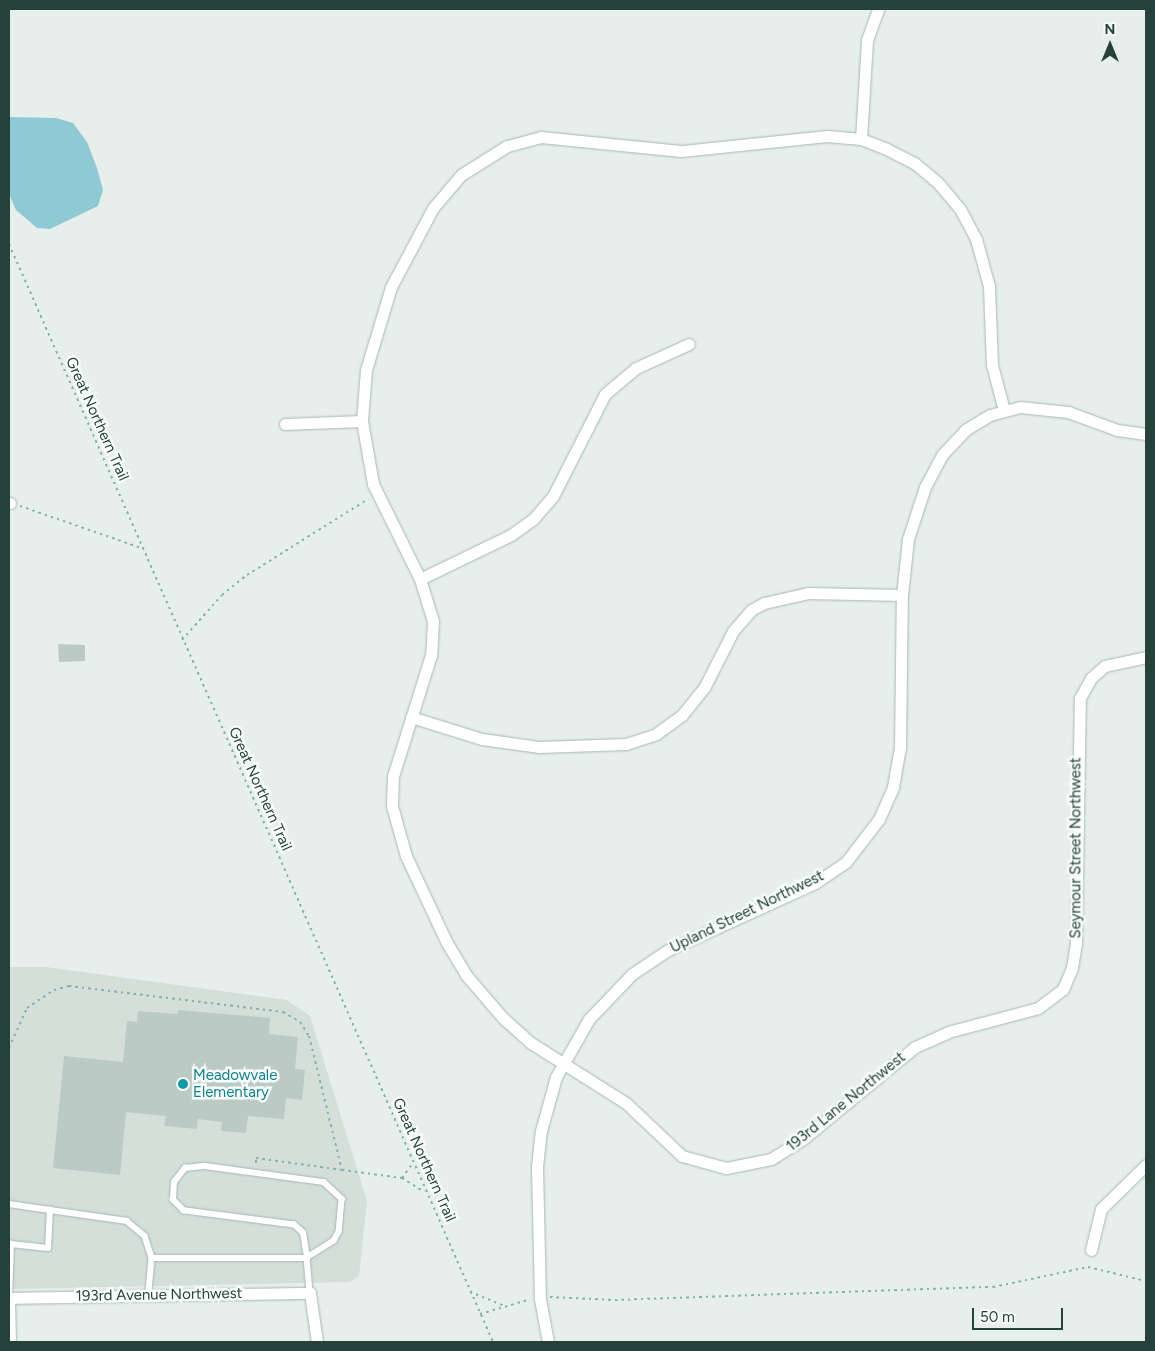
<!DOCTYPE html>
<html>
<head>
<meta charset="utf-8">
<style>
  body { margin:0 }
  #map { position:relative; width:1155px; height:1351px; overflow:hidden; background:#e6efeb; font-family:Figtree,sans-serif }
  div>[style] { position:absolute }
  .built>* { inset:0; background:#d4dfda }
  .water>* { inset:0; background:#8ec9d4 }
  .building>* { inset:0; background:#bbcac4 }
  .path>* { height:2px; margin-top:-1px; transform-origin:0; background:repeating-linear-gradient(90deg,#86b3a5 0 2.5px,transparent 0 6.5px) }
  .roads { filter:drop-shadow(0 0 1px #a8b8b2) drop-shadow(0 0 1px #a8b8b2) }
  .service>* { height:5.5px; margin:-2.75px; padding:0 2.75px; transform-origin:2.75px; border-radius:2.75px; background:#fff }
  .minor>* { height:11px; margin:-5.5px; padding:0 5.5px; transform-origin:5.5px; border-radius:5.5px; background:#fff }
  .dots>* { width:14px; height:14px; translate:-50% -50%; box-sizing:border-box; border:2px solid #f7fbf9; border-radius:50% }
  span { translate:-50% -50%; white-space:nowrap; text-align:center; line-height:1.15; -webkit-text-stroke:5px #f7fbf9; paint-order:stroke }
  .street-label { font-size:15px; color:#24423a }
  .culture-label { font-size:15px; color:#0d838f }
  .left { translate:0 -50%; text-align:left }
  .frame { position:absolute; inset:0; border:10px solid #24423a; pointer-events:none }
  .north { position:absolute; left:1085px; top:20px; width:50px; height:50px; -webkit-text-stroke:4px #f7fbf9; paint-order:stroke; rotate:0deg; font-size:14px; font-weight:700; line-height:20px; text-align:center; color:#24423a }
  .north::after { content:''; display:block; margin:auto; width:18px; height:22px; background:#24423a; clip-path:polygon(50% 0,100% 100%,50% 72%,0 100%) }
  .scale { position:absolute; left:972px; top:1308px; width:91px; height:22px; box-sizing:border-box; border:2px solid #24423a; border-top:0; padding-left:6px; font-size:15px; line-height:18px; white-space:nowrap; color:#24423a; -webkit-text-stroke:4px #f7fbf9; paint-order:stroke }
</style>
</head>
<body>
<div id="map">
  <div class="built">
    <i style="clip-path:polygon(9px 967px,46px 967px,287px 1000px,310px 1016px,367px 1201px,359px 1276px,350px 1282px,9px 1289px)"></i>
  </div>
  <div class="water">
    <i style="clip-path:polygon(9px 117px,56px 118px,73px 123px,87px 142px,97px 168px,103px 190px,98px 206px,50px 229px,37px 228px,16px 210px,9px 194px)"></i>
  </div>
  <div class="building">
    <i style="clip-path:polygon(58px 644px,85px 645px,85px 661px,59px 662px)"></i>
    <i style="clip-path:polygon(178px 1010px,270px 1018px,269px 1034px,298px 1037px,295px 1069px,305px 1070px,302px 1100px,286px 1098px,284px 1119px,248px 1116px,246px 1133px,221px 1131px,222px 1122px,198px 1119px,197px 1129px,164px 1126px,166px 1116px,126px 1112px,120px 1175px,53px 1168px,64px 1056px,123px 1062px,127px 1021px,137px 1022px,138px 1011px,178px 1014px)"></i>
  </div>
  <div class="path">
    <i style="left:9px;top:244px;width:1200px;rotate:66.21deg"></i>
    <i style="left:20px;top:506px;width:128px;rotate:19.1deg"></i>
    <i style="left:182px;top:640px;width:60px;rotate:-48.4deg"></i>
    <i style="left:222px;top:595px;width:32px;rotate:-39deg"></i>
    <i style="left:247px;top:575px;width:143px;rotate:-32.1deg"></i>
    <i style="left:9px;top:1048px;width:44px;rotate:-65.8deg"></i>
    <i style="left:27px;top:1008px;width:32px;rotate:-34deg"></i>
    <i style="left:54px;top:990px;width:16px;rotate:-15deg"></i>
    <i style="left:69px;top:986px;width:216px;rotate:6.9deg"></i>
    <i style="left:283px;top:1012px;width:20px;rotate:30deg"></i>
    <i style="left:300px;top:1022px;width:17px;rotate:57deg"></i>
    <i style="left:309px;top:1036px;width:138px;rotate:76.2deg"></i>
    <i style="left:342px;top:1170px;width:61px;rotate:7.6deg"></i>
    <i style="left:402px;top:1178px;width:26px;rotate:32deg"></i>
    <i style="left:256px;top:1163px;width:5px;rotate:-90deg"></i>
    <i style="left:256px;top:1158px;width:87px;rotate:7.9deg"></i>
    <i style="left:402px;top:1178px;width:17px;rotate:-54deg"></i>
    <i style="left:470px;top:1292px;width:37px;rotate:22deg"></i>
    <i style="left:550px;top:1297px;width:65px;rotate:2.6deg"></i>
    <i style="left:615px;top:1300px;width:378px;rotate:-2deg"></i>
    <i style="left:993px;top:1287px;width:97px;rotate:-11.9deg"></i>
    <i style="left:1088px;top:1267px;width:60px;rotate:13.6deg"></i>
    <i style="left:480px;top:1314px;width:50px;rotate:-16.3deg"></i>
  </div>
  <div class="roads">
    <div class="service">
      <i style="left:205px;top:1166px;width:120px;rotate:7.7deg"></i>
      <i style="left:324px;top:1182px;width:25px;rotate:43deg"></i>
      <i style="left:342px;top:1199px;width:33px;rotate:95deg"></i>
      <i style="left:339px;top:1232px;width:10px;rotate:119deg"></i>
      <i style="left:334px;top:1241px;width:32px;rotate:148deg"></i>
      <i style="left:307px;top:1258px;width:25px;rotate:-99deg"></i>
      <i style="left:303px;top:1233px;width:12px;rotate:-138deg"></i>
      <i style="left:294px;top:1225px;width:111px;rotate:-172.7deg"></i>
      <i style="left:184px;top:1211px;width:16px;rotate:-135deg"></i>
      <i style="left:173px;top:1200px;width:18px;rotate:-87deg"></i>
      <i style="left:174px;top:1182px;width:18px;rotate:-52deg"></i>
      <i style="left:185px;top:1168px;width:20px;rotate:-6deg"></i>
      <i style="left:9px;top:1204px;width:41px;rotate:8.3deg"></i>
      <i style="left:152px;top:1258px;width:155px"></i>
      <i style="left:307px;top:1258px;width:35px;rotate:85deg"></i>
      <i style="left:9px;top:1298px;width:54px;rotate:-87.9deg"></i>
      <i style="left:11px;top:1244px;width:37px;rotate:6deg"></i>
      <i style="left:48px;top:1248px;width:38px;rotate:-87deg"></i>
      <i style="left:50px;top:1210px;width:78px;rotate:8.1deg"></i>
      <i style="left:127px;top:1221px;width:23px;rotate:40deg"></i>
      <i style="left:145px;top:1236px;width:23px;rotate:72deg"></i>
      <i style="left:152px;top:1258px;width:37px;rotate:95deg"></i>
    </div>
    <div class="minor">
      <i style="left:861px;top:139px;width:99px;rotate:-86.5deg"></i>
      <i style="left:867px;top:40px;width:33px;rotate:-70deg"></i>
      <i style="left:1004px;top:410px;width:47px;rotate:-104.9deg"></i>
      <i style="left:992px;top:365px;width:79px;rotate:-92.2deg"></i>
      <i style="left:989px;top:286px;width:49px;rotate:-105.5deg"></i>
      <i style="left:976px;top:239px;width:34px;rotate:-118deg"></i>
      <i style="left:960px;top:209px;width:35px;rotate:-130deg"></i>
      <i style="left:937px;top:182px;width:30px;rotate:-140deg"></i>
      <i style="left:914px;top:163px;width:30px;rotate:-153deg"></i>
      <i style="left:887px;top:149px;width:28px;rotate:-159deg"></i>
      <i style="left:861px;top:139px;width:34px;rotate:-175deg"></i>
      <i style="left:827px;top:136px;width:147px;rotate:174.1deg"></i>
      <i style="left:681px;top:151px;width:141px;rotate:-174.3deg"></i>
      <i style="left:541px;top:137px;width:35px;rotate:165deg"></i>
      <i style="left:507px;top:146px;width:54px;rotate:147.8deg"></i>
      <i style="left:461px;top:175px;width:43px;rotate:130.3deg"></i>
      <i style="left:433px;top:208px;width:89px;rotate:118deg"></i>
      <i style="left:391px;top:287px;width:87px;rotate:106.8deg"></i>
      <i style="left:366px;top:370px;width:51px;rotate:94.5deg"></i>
      <i style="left:362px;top:421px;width:64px;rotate:80.1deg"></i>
      <i style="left:373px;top:484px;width:106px;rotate:63.7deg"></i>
      <i style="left:420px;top:579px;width:44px;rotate:72.8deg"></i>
      <i style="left:433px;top:621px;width:34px;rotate:93deg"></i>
      <i style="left:431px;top:655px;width:127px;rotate:107.4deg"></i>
      <i style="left:393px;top:776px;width:30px;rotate:92deg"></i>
      <i style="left:392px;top:806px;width:52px;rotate:74.4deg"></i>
      <i style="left:406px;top:856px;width:96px;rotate:64.8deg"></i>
      <i style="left:447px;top:943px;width:37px;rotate:59deg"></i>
      <i style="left:466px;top:975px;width:57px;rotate:49.3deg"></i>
      <i style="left:503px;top:1018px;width:38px;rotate:42deg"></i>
      <i style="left:531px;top:1043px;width:112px;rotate:32.3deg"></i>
      <i style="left:626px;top:1103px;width:77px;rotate:43.4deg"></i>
      <i style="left:682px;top:1156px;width:46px;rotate:15.3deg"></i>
      <i style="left:726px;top:1168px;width:46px;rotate:-11.3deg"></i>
      <i style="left:771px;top:1159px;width:38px;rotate:-32deg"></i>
      <i style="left:803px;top:1139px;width:145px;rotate:-39.4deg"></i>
      <i style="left:915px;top:1047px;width:36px;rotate:-24deg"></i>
      <i style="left:948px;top:1032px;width:93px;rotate:-14.9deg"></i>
      <i style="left:1038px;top:1008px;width:31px;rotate:-37deg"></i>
      <i style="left:1063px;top:989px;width:23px;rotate:-67deg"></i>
      <i style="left:1072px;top:968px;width:24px;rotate:-81deg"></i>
      <i style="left:1076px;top:944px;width:246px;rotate:-89.1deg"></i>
      <i style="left:1080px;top:698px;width:23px;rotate:-61deg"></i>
      <i style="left:1091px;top:678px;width:18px;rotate:-41deg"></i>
      <i style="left:1105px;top:666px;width:42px;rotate:-12.4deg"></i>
      <i style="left:285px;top:424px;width:77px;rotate:-2.2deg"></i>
      <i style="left:9px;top:503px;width:1px"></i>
      <i style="left:420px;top:579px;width:101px;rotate:-25.8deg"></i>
      <i style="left:511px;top:535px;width:29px;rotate:-36deg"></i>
      <i style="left:534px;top:518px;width:29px;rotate:-49deg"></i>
      <i style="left:553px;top:496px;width:114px;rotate:-63deg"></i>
      <i style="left:605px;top:394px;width:40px;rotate:-40deg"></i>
      <i style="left:636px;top:368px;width:58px;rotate:-24.4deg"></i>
      <i style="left:411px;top:717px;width:74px;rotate:17.2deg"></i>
      <i style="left:482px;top:739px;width:58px;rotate:8deg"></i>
      <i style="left:539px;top:747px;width:87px;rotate:-2deg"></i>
      <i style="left:626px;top:744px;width:32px;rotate:-18deg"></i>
      <i style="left:656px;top:734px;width:32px;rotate:-36deg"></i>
      <i style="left:682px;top:715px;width:35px;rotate:-51deg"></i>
      <i style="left:704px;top:688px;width:64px;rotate:-63deg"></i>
      <i style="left:733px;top:631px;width:28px;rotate:-49deg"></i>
      <i style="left:751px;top:610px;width:15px;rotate:-28deg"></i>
      <i style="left:764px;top:603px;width:45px;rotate:-12.8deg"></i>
      <i style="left:808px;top:593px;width:94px;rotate:1.2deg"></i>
      <i style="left:1091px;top:1250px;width:42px;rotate:-76.3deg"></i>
      <i style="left:1101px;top:1209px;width:63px;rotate:-44.4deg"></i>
      <i style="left:9px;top:1298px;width:301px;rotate:-1deg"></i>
      <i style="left:310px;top:1293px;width:49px;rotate:81.9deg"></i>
      <i style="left:9px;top:1298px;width:44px;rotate:88.7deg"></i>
      <i style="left:548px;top:1342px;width:44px;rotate:-100.5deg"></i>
      <i style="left:540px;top:1299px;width:132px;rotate:-91.3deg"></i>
      <i style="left:537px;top:1167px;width:36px;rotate:-84deg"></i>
      <i style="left:541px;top:1131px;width:56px;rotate:-74.5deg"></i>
      <i style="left:556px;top:1077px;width:67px;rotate:-60.4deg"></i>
      <i style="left:589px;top:1019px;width:62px;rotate:-46.3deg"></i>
      <i style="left:632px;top:974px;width:43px;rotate:-33.7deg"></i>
      <i style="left:668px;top:950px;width:162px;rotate:-24.5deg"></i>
      <i style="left:815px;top:883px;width:37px;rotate:-34deg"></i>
      <i style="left:846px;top:862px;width:54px;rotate:-52.5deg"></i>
      <i style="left:879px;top:819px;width:35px;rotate:-66deg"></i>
      <i style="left:893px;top:787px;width:40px;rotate:-80deg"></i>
      <i style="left:900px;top:748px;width:153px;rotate:-89.3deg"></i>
      <i style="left:902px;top:595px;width:56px;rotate:-83.9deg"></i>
      <i style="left:908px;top:539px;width:55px;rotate:-71.9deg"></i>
      <i style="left:925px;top:487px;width:36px;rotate:-62deg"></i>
      <i style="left:942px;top:455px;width:34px;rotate:-47deg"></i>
      <i style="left:965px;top:430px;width:29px;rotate:-31deg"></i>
      <i style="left:990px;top:415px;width:31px;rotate:-15deg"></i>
      <i style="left:1020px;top:407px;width:48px;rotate:5.9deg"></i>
      <i style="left:1068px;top:412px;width:52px;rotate:20.2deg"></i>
      <i style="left:1117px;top:430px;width:29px;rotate:8deg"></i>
    </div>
  </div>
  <div class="dots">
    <i style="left:183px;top:1084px;background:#0f9aa8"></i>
  </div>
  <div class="street-label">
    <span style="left:97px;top:419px;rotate:66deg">Great Northern Trail</span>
    <span style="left:260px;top:789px;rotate:66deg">Great Northern Trail</span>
    <span style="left:1076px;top:848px;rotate:-90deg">Seymour Street Northwest</span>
    <span style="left:747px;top:912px;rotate:-26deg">Upland Street Northwest</span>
    <span style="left:846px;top:1102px;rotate:-39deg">193rd Lane Northwest</span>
    <span style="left:424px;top:1160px;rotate:66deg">Great Northern Trail</span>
    <span style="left:159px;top:1295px;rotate:-1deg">193rd Avenue Northwest</span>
  </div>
  <div class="culture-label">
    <span class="left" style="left:193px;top:1084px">Meadowvale<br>Elementary</span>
  </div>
  <div class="frame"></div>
  <div class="north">N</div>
  <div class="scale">50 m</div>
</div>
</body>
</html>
